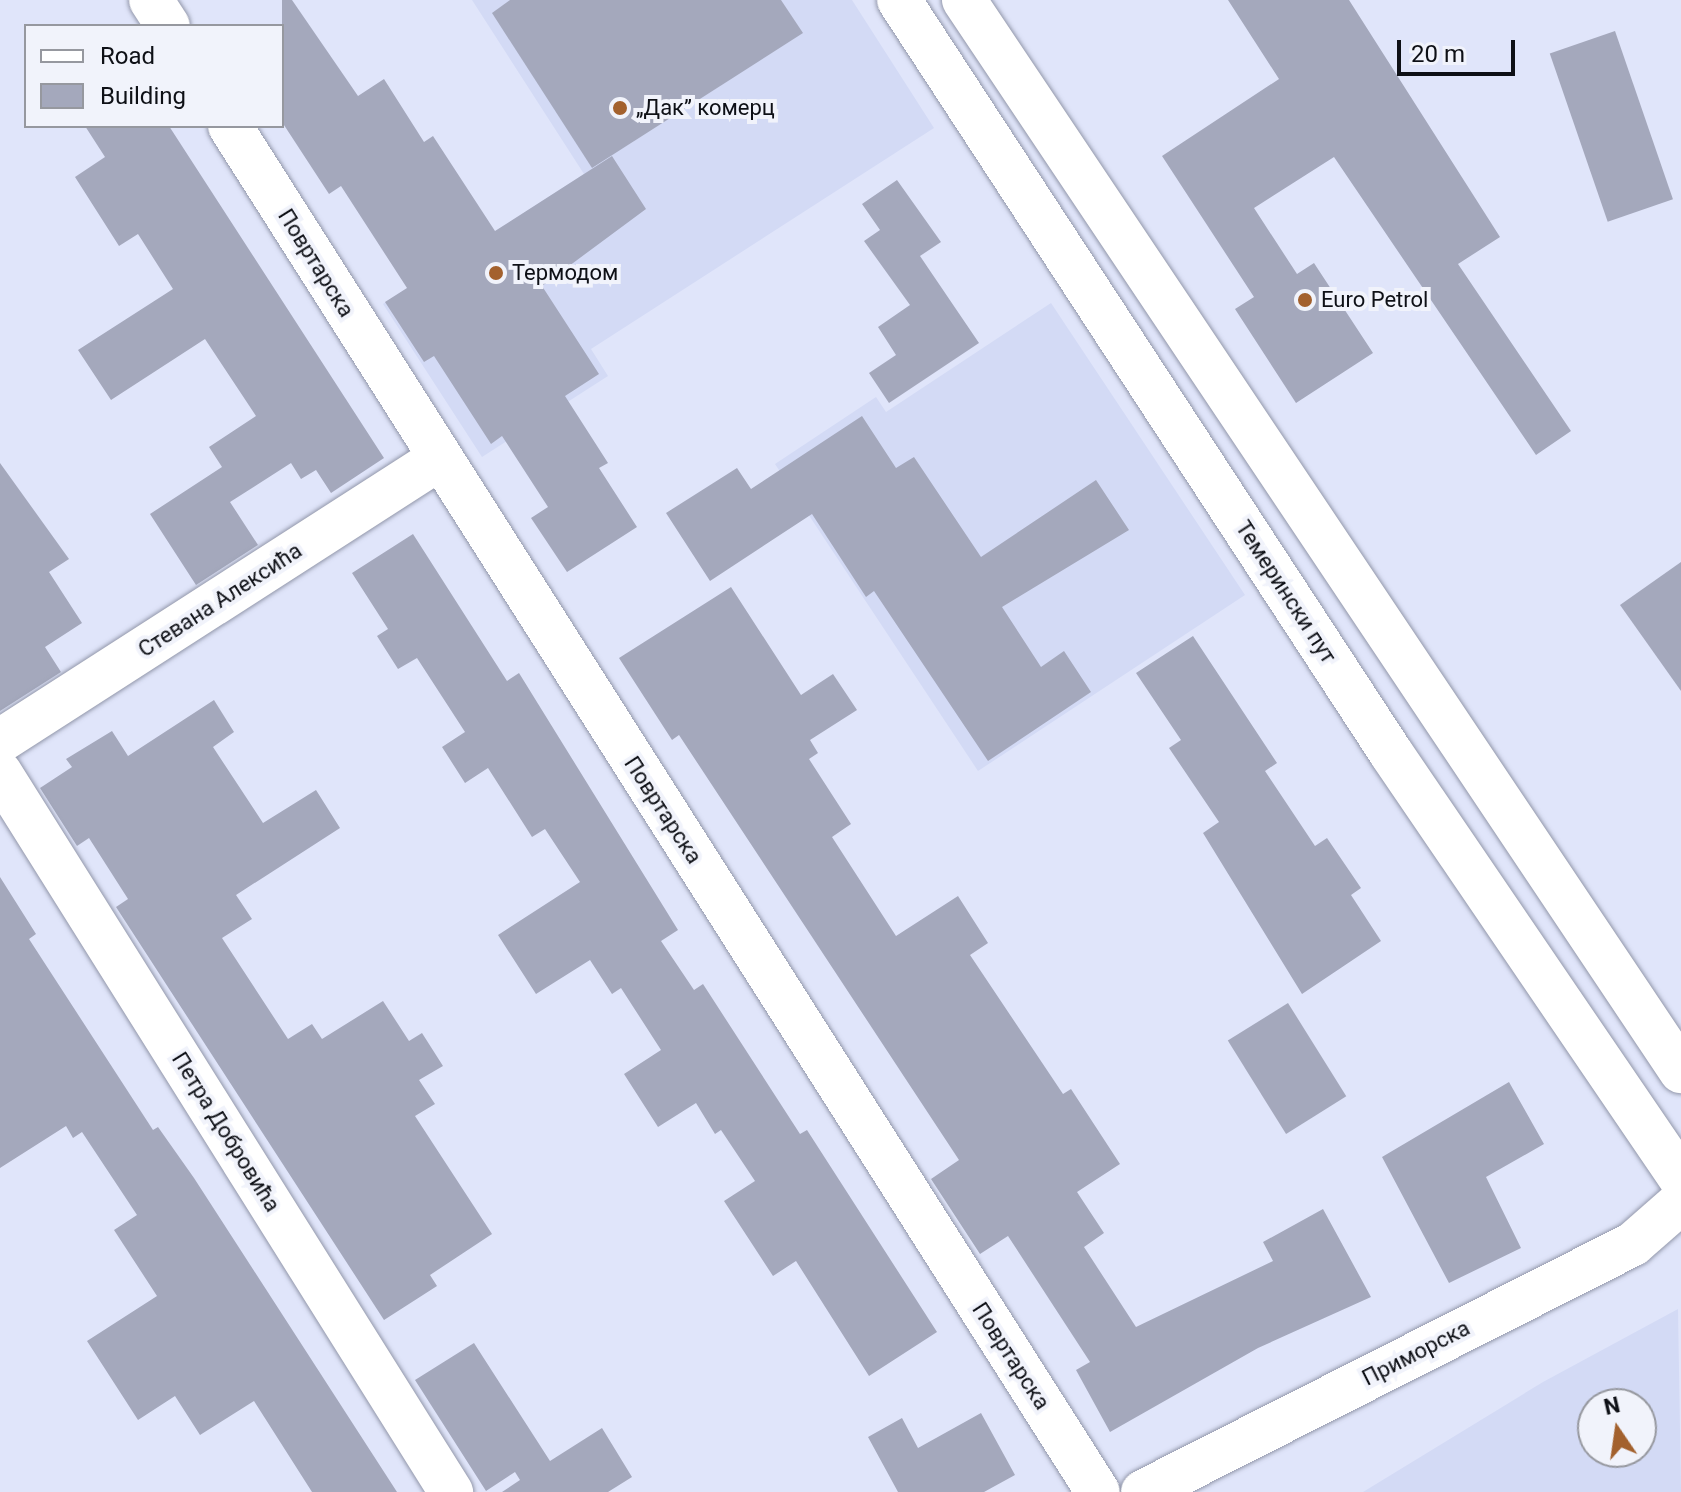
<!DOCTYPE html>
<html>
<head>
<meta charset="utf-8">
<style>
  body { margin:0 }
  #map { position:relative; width:1681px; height:1492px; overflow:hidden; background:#e0e5fa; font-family:Roboto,sans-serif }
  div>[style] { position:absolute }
  .built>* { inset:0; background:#d3daf5 }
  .building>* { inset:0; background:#a4a8bc; transform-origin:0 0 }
  .roads { filter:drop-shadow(0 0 2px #9297aa) drop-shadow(0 0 2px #9297aa) }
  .minor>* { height:44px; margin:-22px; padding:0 22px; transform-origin:22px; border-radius:22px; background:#fff }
  .major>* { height:44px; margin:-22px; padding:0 22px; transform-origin:22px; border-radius:22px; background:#fff }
  .dots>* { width:22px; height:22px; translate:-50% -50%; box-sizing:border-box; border:4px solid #f1f3fb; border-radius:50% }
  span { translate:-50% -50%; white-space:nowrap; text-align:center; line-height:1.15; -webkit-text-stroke:8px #f1f3fb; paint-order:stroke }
  .poi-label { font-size:22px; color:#0e1016 }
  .left { translate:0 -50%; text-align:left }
  .street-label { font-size:22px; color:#0e1016 }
  .legend { position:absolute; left:24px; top:24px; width:260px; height:104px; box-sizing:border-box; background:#f1f3fb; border:2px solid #96989f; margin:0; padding:10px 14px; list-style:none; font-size:24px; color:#0e1016 }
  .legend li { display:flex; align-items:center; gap:16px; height:40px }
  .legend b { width:40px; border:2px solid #96989f }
  .north { position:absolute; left:1577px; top:1388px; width:80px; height:80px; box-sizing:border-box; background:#f1f3fb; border:2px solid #96989f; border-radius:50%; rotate:347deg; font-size:22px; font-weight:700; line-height:32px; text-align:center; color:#0e1016 }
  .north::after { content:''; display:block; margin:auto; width:28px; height:36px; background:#a3612e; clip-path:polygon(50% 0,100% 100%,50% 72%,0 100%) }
  .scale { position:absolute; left:1397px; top:40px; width:118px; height:36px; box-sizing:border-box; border:4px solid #0e1016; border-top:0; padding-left:10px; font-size:24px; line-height:28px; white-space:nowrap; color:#0e1016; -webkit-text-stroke:6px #f1f3fb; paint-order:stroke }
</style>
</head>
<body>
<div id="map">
  <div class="built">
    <i style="clip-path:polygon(472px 0,852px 0,934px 128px,591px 349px,608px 376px,482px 457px,383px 304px,584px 174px)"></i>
    <i style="clip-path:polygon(1051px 303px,1245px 595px,978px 771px,775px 464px,876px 397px,886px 412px)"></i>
    <i style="clip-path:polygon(evenodd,1678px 1309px,1681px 1492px,1363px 1492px,1543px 1382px,1678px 1309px,1641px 1404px,1641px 1452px,1593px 1452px,1593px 1404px,1641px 1404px)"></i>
  </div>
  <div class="building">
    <i style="clip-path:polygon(282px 0,292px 0,358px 96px,384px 79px,424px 142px,433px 136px,495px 231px,612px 156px,646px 209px,542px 286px,599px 374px,565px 396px,608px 463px,599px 468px,637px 527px,567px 572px,531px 518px,548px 507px,502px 436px,491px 444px,434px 356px,424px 362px,385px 302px,407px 288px,341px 186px,329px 194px,282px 122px)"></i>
    <i style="clip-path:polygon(510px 0,781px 0,803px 33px,592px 168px,492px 13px)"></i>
    <i style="clip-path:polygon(1228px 0,1349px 0,1500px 237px,1458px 264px,1571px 431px,1536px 455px,1334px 157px,1254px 208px,1297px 274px,1314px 263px,1373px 353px,1296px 403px,1235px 309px,1254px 297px,1162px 156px,1279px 79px)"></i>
    <i style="left:1615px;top:31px;width:178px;height:69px;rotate:71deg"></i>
    <i style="clip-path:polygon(85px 126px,169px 126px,384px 458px,331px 493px,316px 470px,301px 479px,291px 463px,230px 502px,258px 545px,196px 585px,150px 514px,222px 467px,209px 447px,256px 416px,205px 339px,111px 400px,78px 350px,173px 289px,138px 234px,119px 246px,75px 177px,105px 157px)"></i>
    <i style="clip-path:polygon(897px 180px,941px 242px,920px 256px,979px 343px,889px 403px,869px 373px,896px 355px,878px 327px,910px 305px,864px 241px,880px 230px,862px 204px)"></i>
    <i style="clip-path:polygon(862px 416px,896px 468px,914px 457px,981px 557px,1096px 480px,1129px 530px,1002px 607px,1041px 667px,1064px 651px,1091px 692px,988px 761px,874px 591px,866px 597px,812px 514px,710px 581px,666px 513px,737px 468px,751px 489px)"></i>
    <i style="clip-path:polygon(0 463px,69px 559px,49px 572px,82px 623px,45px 647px,61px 672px,0 711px)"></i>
    <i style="clip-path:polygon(413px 534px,507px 681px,519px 673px,678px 930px,661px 941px,694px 990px,703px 984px,800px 1134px,807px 1130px,937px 1332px,869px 1376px,796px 1261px,773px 1276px,724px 1201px,755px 1181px,721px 1130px,715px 1134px,696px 1103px,658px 1127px,624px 1074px,661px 1050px,621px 988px,612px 994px,590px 960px,536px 994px,498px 935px,580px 882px,545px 829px,532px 837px,488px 768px,465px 783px,442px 747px,465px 732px,417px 658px,398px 669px,377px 636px,388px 629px,352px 573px)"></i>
    <i style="clip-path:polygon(1681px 562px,1681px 691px,1620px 605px)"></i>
    <i style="clip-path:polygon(731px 587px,801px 695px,833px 674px,857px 710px,810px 740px,818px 753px,809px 759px,851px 824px,832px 837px,896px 936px,958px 896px,988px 943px,970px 955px,1063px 1094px,1071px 1089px,1120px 1164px,1077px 1192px,1104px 1233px,1084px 1247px,1136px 1327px,1273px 1261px,1263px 1242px,1323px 1209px,1371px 1297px,1258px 1348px,1110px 1432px,1076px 1370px,1090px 1362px,1008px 1236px,980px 1254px,931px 1179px,959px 1160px,679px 735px,672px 740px,619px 658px)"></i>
    <i style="clip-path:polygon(1193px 636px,1277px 763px,1265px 771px,1315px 846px,1327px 838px,1361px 888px,1351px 895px,1381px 941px,1302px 994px,1203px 833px,1219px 822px,1169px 748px,1181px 740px,1136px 673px)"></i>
    <i style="clip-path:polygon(214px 700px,234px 732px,213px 747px,263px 823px,316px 790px,340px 828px,236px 895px,252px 919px,222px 938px,288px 1039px,312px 1024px,322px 1039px,383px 1001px,409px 1041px,422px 1033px,443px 1066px,419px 1080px,435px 1104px,415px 1116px,492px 1234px,430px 1275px,437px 1286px,384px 1320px,116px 907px,128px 899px,89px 838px,77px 846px,40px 788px,72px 767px,66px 759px,112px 731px,128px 756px)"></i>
    <i style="clip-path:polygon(0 877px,36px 934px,29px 939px,153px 1130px,158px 1127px,194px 1178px,397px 1492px,312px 1492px,254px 1401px,200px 1435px,175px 1396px,138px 1420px,87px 1341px,157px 1296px,114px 1230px,137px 1215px,82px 1132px,73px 1138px,66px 1126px,0 1168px)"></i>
    <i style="left:1288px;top:1003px;width:110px;height:71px;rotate:58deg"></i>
    <i style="clip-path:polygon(1509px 1082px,1544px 1144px,1486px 1177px,1521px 1248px,1449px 1283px,1382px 1157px)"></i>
    <i style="clip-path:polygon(474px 1343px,550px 1461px,602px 1428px,632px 1477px,608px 1492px,502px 1492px,520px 1480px,515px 1472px,486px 1491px,415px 1380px)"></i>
    <i style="clip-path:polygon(981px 1413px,1015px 1475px,984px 1492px,898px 1492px,868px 1437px,902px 1418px,918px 1448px)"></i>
  </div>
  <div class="roads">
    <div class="minor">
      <i style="left:151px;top:0;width:31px;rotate:57deg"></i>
      <i style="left:230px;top:126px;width:1618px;rotate:57.57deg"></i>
      <i style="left:0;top:741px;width:522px;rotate:-32.72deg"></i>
      <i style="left:0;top:773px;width:849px;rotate:57.9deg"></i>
      <i style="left:1143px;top:1492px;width:549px;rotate:-26.84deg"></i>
      <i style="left:1633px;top:1244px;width:64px;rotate:-41.2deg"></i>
    </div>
    <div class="major">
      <i style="left:899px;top:0;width:899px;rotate:56.84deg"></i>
      <i style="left:1391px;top:753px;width:515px;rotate:55.75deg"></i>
      <i style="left:964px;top:0;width:1289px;rotate:56.2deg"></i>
    </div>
  </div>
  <div class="dots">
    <i style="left:620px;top:108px;background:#a3612e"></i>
    <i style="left:496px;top:273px;background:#a3612e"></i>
    <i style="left:1305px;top:300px;background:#a3612e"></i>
  </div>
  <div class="poi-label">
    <span class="left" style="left:636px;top:108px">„Дак” комерц</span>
    <span class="left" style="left:512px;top:273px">Термодом</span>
    <span class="left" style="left:1321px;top:300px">Euro Petrol</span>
  </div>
  <div class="street-label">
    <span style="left:316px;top:263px;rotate:58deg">Повртарска</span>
    <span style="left:1286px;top:592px;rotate:57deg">Темерински пут</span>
    <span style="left:220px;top:600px;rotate:-33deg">Стевана Алексића</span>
    <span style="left:663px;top:810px;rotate:57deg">Повртарска</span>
    <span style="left:226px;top:1132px;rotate:58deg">Петра Добровића</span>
    <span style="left:1416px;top:1353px;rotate:-27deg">Приморска</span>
    <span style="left:1011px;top:1356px;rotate:57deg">Повртарска</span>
  </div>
  <ul class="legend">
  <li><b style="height:10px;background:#fff"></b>Road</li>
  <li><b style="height:22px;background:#a4a8bc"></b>Building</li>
  </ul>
  <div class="north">N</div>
  <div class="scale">20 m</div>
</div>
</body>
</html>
